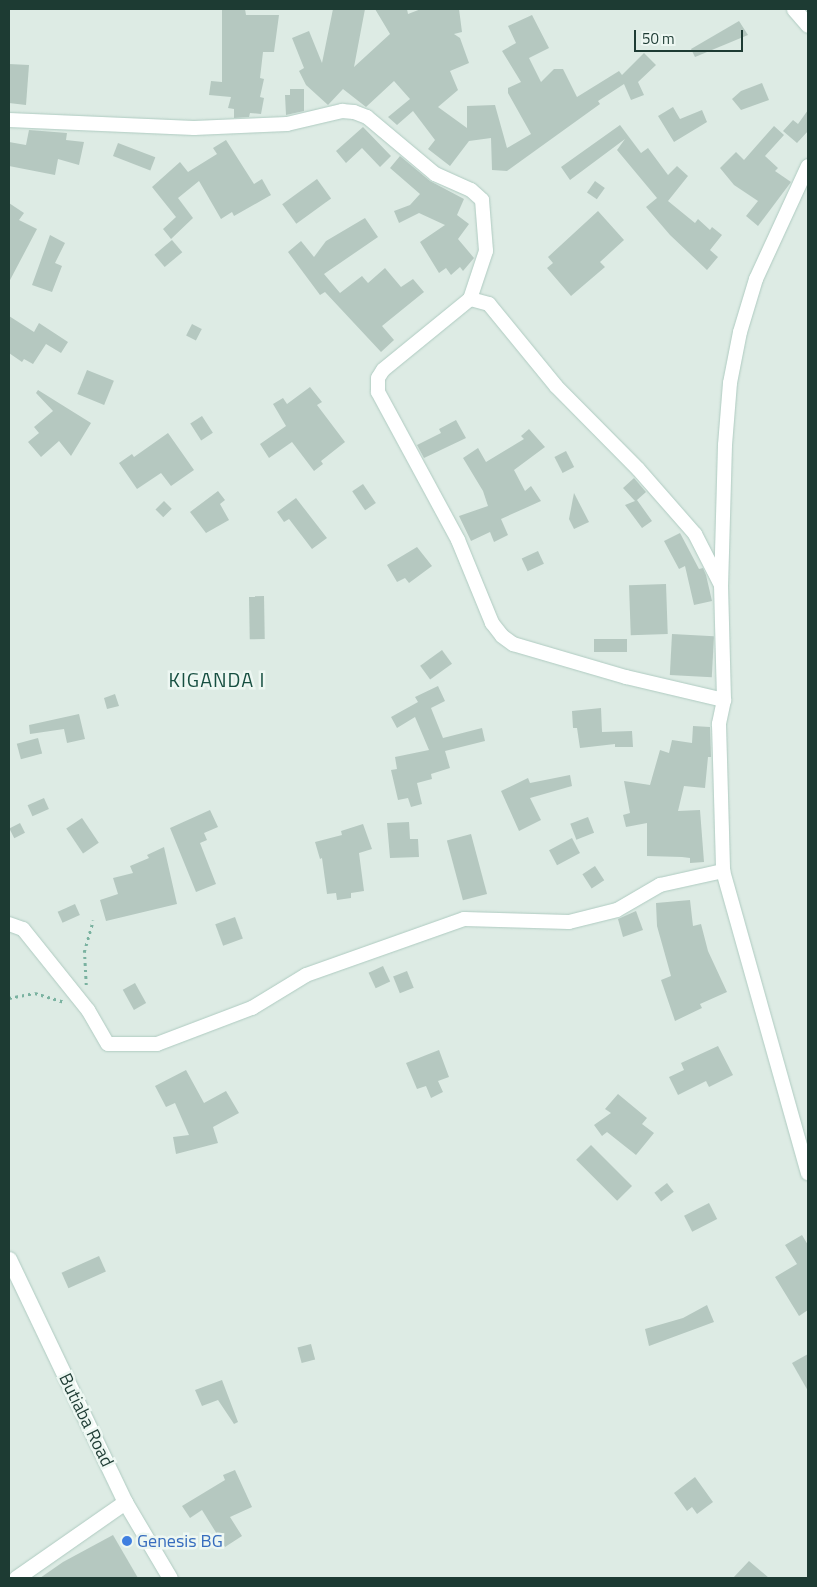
<!DOCTYPE html>
<html>
<head>
<meta charset="utf-8">
<style>
  body { margin:0 }
  #map { position:relative; width:817px; height:1587px; overflow:hidden; background:#ddebe4; font-family:"Titillium Web",sans-serif }
  div>[style] { position:absolute }
  .building>* { inset:0; background:#b5c8c0; transform-origin:0 0 }
  .path>* { height:2.5px; margin-top:-1.25px; transform-origin:0; background:repeating-linear-gradient(90deg,#7ab2a0 0 2.5px,transparent 0 6.5px) }
  .roads { filter:drop-shadow(0 0 1px #afcbc1) drop-shadow(0 0 1px #afcbc1) }
  .street>* { height:14px; margin:-7px; padding:0 7px; transform-origin:7px; border-radius:7px; background:#fff }
  .secondary>* { height:15px; margin:-7.5px; padding:0 7.5px; transform-origin:7.5px; border-radius:7.5px; background:#fff }
  .dots>* { width:14px; height:14px; translate:-50% -50%; box-sizing:border-box; border:2px solid #edf7f2; border-radius:50% }
  span { translate:-50% -50%; white-space:nowrap; text-align:center; line-height:1.15; -webkit-text-stroke:5px #edf7f2; paint-order:stroke }
  .street-label { font-size:18px; color:#1d3b33 }
  .shop-label { font-size:18px; color:#366cbe }
  .left { translate:0 -50%; text-align:left }
  .quarter-label { font-size:20px; color:#174f41; letter-spacing:1px }
  .frame { position:absolute; inset:0; border:10px solid #1d3b33; pointer-events:none }
  .scale { position:absolute; left:634px; top:30px; width:109px; height:22px; box-sizing:border-box; border:2px solid #1d3b33; border-top:0; padding-left:6px; font-size:15px; line-height:18px; white-space:nowrap; color:#1d3b33; -webkit-text-stroke:4px #edf7f2; paint-order:stroke }
</style>
</head>
<body>
<div id="map">
  <div class="building">
    <i style="clip-path:polygon(222px 9px,245px 9px,246px 15px,279px 15px,274px 52px,263px 52px,260px 78px,264px 79px,260px 97px,264px 98px,261px 114px,250px 113px,249px 117px,234px 118px,234px 109px,228px 108px,231px 97px,209px 95px,211px 81px,222px 82px)"></i>
    <i style="clip-path:polygon(333px 9px,365px 9px,354px 67px,390px 34px,375px 9px,407px 9px,408px 14px,421px 9px,459px 9px,462px 32px,454px 34px,460px 38px,469px 63px,450px 71px,458px 90px,438px 107px,467px 128px,467px 106px,495px 105px,507px 148px,531px 134px,508px 93px,508px 88px,521px 82px,502px 51px,516px 43px,508px 26px,532px 15px,549px 48px,529px 58px,541px 82px,554px 69px,563px 69px,577px 97px,619px 71px,622px 75px,644px 53px,656px 65px,638px 82px,644px 95px,631px 100px,624px 84px,598px 101px,600px 104px,507px 171px,492px 170px,491px 138px,469px 141px,450px 166px,428px 149px,435px 140px,413px 111px,397px 125px,388px 117px,410px 99px,394px 81px,366px 107px,343px 89px,328px 105px,306px 85px,299px 71px,304px 68px,292px 38px,309px 31px,322px 63px)"></i>
    <i style="clip-path:polygon(739px 21px,748px 35px,695px 57px,691px 49px)"></i>
    <i style="clip-path:polygon(9px 64px,29px 65px,26px 105px,9px 103px)"></i>
    <i style="clip-path:polygon(762px 83px,769px 100px,741px 110px,732px 99px,741px 91px)"></i>
    <i style="clip-path:polygon(290px 89px,304px 89px,304px 111px,286px 115px,285px 95px,290px 95px)"></i>
    <i style="clip-path:polygon(673px 107px,680px 119px,702px 110px,707px 122px,674px 142px,658px 116px)"></i>
    <i style="clip-path:polygon(808px 110px,808px 131px,797px 143px,783px 131px,793px 120px,798px 124px)"></i>
    <i style="clip-path:polygon(620px 125px,641px 153px,648px 148px,668px 175px,677px 166px,688px 176px,668px 201px,695px 223px,698px 219px,710px 230px,712px 227px,722px 235px,710px 250px,718px 257px,707px 270px,670px 235px,646px 207px,657px 198px,617px 150px,625px 139px,570px 180px,561px 167px)"></i>
    <i style="clip-path:polygon(774px 126px,784px 135px,765px 156px,778px 168px,775px 171px,791px 182px,758px 226px,746px 216px,758px 201px,734px 185px,720px 168px,736px 152px,744px 160px)"></i>
    <i style="clip-path:polygon(363px 127px,391px 156px,380px 167px,362px 148px,346px 163px,336px 151px)"></i>
    <i style="clip-path:polygon(29px 130px,67px 133px,66px 140px,84px 142px,79px 165px,58px 159px,55px 175px,9px 166px,9px 142px,26px 145px)"></i>
    <i style="clip-path:polygon(226px 140px,254px 184px,262px 179px,271px 195px,234px 216px,232px 212px,221px 219px,199px 181px,178px 198px,193px 218px,171px 239px,163px 229px,176px 217px,152px 187px,180px 162px,188px 172px,217px 154px,213px 148px)"></i>
    <i style="left:118px;top:143px;width:40px;height:14px;rotate:21deg"></i>
    <i style="clip-path:polygon(400px 156px,430px 181px,464px 199px,457px 215px,469px 224px,458px 239px,474px 258px,463px 271px,460px 267px,451px 275px,446px 268px,439px 273px,420px 242px,445px 225px,419px 213px,399px 223px,394px 211px,410px 205px,420px 194px,390px 168px)"></i>
    <i style="left:317px;top:179px;width:24px;height:43px;rotate:54deg"></i>
    <i style="left:595px;top:181px;width:12px;height:14px;rotate:35deg"></i>
    <i style="clip-path:polygon(9px 203px,24px 213px,19px 220px,37px 229px,9px 282px)"></i>
    <i style="clip-path:polygon(598px 211px,624px 240px,600px 262px,605px 267px,571px 296px,547px 268px,553px 263px,548px 257px)"></i>
    <i style="clip-path:polygon(365px 218px,378px 237px,324px 274px,340px 293px,362px 276px,368px 283px,385px 268px,401px 287px,413px 279px,424px 292px,382px 326px,394px 340px,381px 352px,325px 292px,320px 295px,288px 252px,301px 241px,314px 257px,326px 241px)"></i>
    <i style="clip-path:polygon(50px 235px,65px 243px,55px 263px,62px 266px,52px 292px,32px 285px)"></i>
    <i style="left:172px;top:240px;width:16px;height:23px;rotate:50deg"></i>
    <i style="clip-path:polygon(9px 316px,34px 332px,39px 323px,68px 342px,61px 353px,46px 344px,33px 364px,24px 359px,22px 362px,9px 353px)"></i>
    <i style="left:192px;top:324px;width:11px;height:13px;rotate:27deg"></i>
    <i style="left:87px;top:370px;width:29px;height:26px;rotate:22deg"></i>
    <i style="clip-path:polygon(310px 387px,322px 402px,317px 405px,345px 442px,321px 461px,323px 464px,314px 471px,292px 442px,269px 458px,260px 444px,286px 426px,273px 404px,283px 398px,287px 404px)"></i>
    <i style="clip-path:polygon(38px 390px,91px 423px,71px 456px,59px 441px,41px 457px,28px 442px,39px 433px,34px 427px,53px 411px,36px 393px)"></i>
    <i style="left:202px;top:416px;width:20px;height:14px;rotate:57deg"></i>
    <i style="clip-path:polygon(456px 420px,466px 438px,424px 458px,417px 445px,441px 433px,439px 429px)"></i>
    <i style="clip-path:polygon(529px 429px,545px 447px,514px 470px,525px 491px,531px 486px,541px 501px,501px 519px,508px 535px,494px 542px,490px 532px,471px 541px,459px 516px,488px 506px,483px 491px,463px 458px,478px 448px,486px 462px,524px 439px,521px 436px)"></i>
    <i style="clip-path:polygon(168px 433px,194px 470px,171px 486px,161px 473px,137px 489px,119px 463px,132px 454px,134px 457px)"></i>
    <i style="left:566px;top:451px;width:18px;height:13px;rotate:63deg"></i>
    <i style="clip-path:polygon(634px 478px,646px 492px,637px 500px,652px 521px,642px 528px,625px 505px,635px 501px,623px 488px)"></i>
    <i style="left:363px;top:484px;width:23px;height:13px;rotate:56deg"></i>
    <i style="clip-path:polygon(218px 491px,225px 500px,220px 504px,229px 520px,206px 533px,190px 512px)"></i>
    <i style="clip-path:polygon(574px 493px,589px 522px,574px 529px,569px 519px)"></i>
    <i style="clip-path:polygon(296px 498px,327px 538px,312px 549px,289px 519px,284px 522px,277px 512px)"></i>
    <i style="left:164px;top:501px;width:11px;height:12px;rotate:45deg"></i>
    <i style="clip-path:polygon(680px 533px,699px 569px,703px 568px,706px 575px,712px 601px,694px 605px,685px 566px,679px 569px,664px 541px)"></i>
    <i style="clip-path:polygon(417px 547px,432px 566px,409px 583px,405px 578px,397px 582px,387px 565px)"></i>
    <i style="left:538px;top:551px;width:14px;height:18px;rotate:65deg"></i>
    <i style="left:666px;top:584px;width:50px;height:37px;rotate:88deg"></i>
    <i style="left:264px;top:596px;width:43px;height:15px;rotate:89deg"></i>
    <i style="left:672px;top:634px;width:42px;height:41px;rotate:3deg"></i>
    <i style="left:627px;top:639px;width:13px;height:33px;rotate:90deg"></i>
    <i style="left:442px;top:650px;width:17px;height:27px;rotate:54deg"></i>
    <i style="clip-path:polygon(438px 686px,445px 701px,431px 708px,443px 738px,482px 728px,485px 741px,445px 751px,450px 768px,431px 774px,432px 779px,417px 783px,422px 804px,411px 807px,408px 798px,398px 800px,391px 770px,397px 769px,395px 757px,429px 750px,415px 717px,397px 728px,391px 717px,418px 702px,415px 697px)"></i>
    <i style="clip-path:polygon(115px 694px,119px 706px,107px 709px,104px 698px)"></i>
    <i style="clip-path:polygon(601px 708px,602px 732px,632px 731px,633px 747px,615px 747px,615px 744px,580px 748px,577px 728px,573px 728px,572px 711px)"></i>
    <i style="clip-path:polygon(79px 714px,85px 739px,67px 743px,64px 729px,30px 734px,29px 725px)"></i>
    <i style="clip-path:polygon(693px 726px,710px 727px,711px 757px,708px 757px,705px 788px,684px 786px,678px 811px,700px 810px,704px 862px,690px 863px,690px 858px,682px 857px,647px 856px,647px 823px,626px 827px,623px 815px,630px 813px,624px 781px,650px 785px,660px 750px,669px 753px,672px 740px,692px 743px)"></i>
    <i style="left:38px;top:738px;width:16px;height:22px;rotate:75deg"></i>
    <i style="clip-path:polygon(570px 775px,572px 786px,530px 798px,541px 820px,519px 831px,501px 791px,528px 778px,530px 783px)"></i>
    <i style="left:44px;top:798px;width:12px;height:18px;rotate:66deg"></i>
    <i style="clip-path:polygon(210px 810px,218px 827px,204px 833px,207px 840px,200px 843px,216px 884px,196px 892px,170px 828px)"></i>
    <i style="left:588px;top:817px;width:17px;height:19px;rotate:69deg"></i>
    <i style="left:82px;top:818px;width:30px;height:19px;rotate:56deg"></i>
    <i style="clip-path:polygon(409px 822px,410px 839px,418px 839px,419px 857px,390px 858px,387px 823px)"></i>
    <i style="left:20px;top:823px;width:11px;height:12px;rotate:63deg"></i>
    <i style="clip-path:polygon(363px 824px,372px 849px,359px 853px,364px 891px,351px 893px,351px 898px,337px 900px,336px 893px,327px 894px,322px 858px,320px 859px,315px 842px,342px 835px,341px 831px)"></i>
    <i style="left:471px;top:834px;width:62px;height:25px;rotate:75deg"></i>
    <i style="left:572px;top:838px;width:17px;height:26px;rotate:62deg"></i>
    <i style="clip-path:polygon(164px 847px,177px 904px,106px 921px,100px 900px,118px 894px,113px 878px,133px 873px,130px 866px,149px 858px,147px 855px)"></i>
    <i style="left:595px;top:866px;width:17px;height:15px;rotate:57deg"></i>
    <i style="clip-path:polygon(690px 900px,693px 926px,701px 924px,708px 951px,727px 992px,700px 1004px,702px 1008px,675px 1021px,661px 980px,671px 976px,657px 926px,656px 903px)"></i>
    <i style="left:75px;top:904px;width:12px;height:19px;rotate:66deg"></i>
    <i style="clip-path:polygon(636px 911px,643px 930px,623px 937px,618px 919px)"></i>
    <i style="left:235px;top:917px;width:23px;height:21px;rotate:70deg"></i>
    <i style="left:383px;top:966px;width:17px;height:16px;rotate:65deg"></i>
    <i style="left:407px;top:971px;width:18px;height:15px;rotate:68deg"></i>
    <i style="left:135px;top:983px;width:23px;height:14px;rotate:61deg"></i>
    <i style="clip-path:polygon(718px 1046px,733px 1075px,709px 1087px,706px 1081px,678px 1095px,669px 1077px,684px 1070px,681px 1063px)"></i>
    <i style="clip-path:polygon(439px 1050px,449px 1077px,438px 1081px,443px 1092px,431px 1098px,426px 1086px,417px 1089px,406px 1063px)"></i>
    <i style="clip-path:polygon(186px 1070px,204px 1103px,226px 1091px,239px 1113px,213px 1127px,218px 1143px,176px 1154px,173px 1137px,189px 1135px,175px 1103px,166px 1107px,155px 1086px)"></i>
    <i style="clip-path:polygon(618px 1094px,647px 1118px,642px 1124px,654px 1133px,636px 1155px,607px 1132px,602px 1136px,594px 1125px,611px 1113px,605px 1109px)"></i>
    <i style="left:591px;top:1145px;width:58px;height:21px;rotate:45deg"></i>
    <i style="left:667px;top:1183px;width:11px;height:16px;rotate:52deg"></i>
    <i style="left:709px;top:1203px;width:18px;height:28px;rotate:63deg"></i>
    <i style="clip-path:polygon(802px 1235px,808px 1245px,808px 1310px,799px 1316px,775px 1277px,797px 1264px,785px 1245px)"></i>
    <i style="left:99px;top:1256px;width:17px;height:41px;rotate:66deg"></i>
    <i style="clip-path:polygon(707px 1305px,714px 1322px,649px 1346px,645px 1329px,683px 1318px)"></i>
    <i style="left:311px;top:1344px;width:16px;height:14px;rotate:75deg"></i>
    <i style="clip-path:polygon(808px 1354px,808px 1391px,792px 1363px)"></i>
    <i style="clip-path:polygon(222px 1380px,238px 1422px,234px 1424px,218px 1400px,202px 1406px,195px 1390px)"></i>
    <i style="clip-path:polygon(235px 1470px,252px 1507px,230px 1517px,242px 1536px,225px 1547px,202px 1510px,190px 1518px,182px 1506px,225px 1480px,223px 1475px)"></i>
    <i style="clip-path:polygon(695px 1477px,713px 1502px,697px 1514px,692px 1507px,687px 1511px,674px 1493px)"></i>
    <i style="clip-path:polygon(113px 1535px,138px 1578px,40px 1578px,63px 1562px)"></i>
    <i style="clip-path:polygon(749px 1561px,769px 1578px,733px 1578px)"></i>
  </div>
  <div class="path">
    <i style="left:86px;top:985px;width:33px;rotate:-93deg"></i>
    <i style="left:84px;top:952px;width:33px;rotate:-74deg"></i>
    <i style="left:9px;top:998px;width:26px;rotate:-11deg"></i>
    <i style="left:35px;top:993px;width:30px;rotate:17deg"></i>
  </div>
  <div class="roads">
    <div class="street">
      <i style="left:9px;top:120px;width:185px;rotate:2.5deg"></i>
      <i style="left:194px;top:128px;width:93px;rotate:-2.5deg"></i>
      <i style="left:287px;top:124px;width:57px;rotate:-13.3deg"></i>
      <i style="left:342px;top:111px;width:12px;rotate:5deg"></i>
      <i style="left:354px;top:112px;width:14px;rotate:21deg"></i>
      <i style="left:367px;top:117px;width:89px;rotate:40deg"></i>
      <i style="left:435px;top:174px;width:39px;rotate:24deg"></i>
      <i style="left:471px;top:190px;width:15px;rotate:42deg"></i>
      <i style="left:482px;top:200px;width:51px;rotate:85.5deg"></i>
      <i style="left:486px;top:251px;width:51px;rotate:108.4deg"></i>
      <i style="left:808px;top:166px;width:124px;rotate:114.7deg"></i>
      <i style="left:756px;top:279px;width:55px;rotate:106.8deg"></i>
      <i style="left:740px;top:332px;width:52px;rotate:101.1deg"></i>
      <i style="left:730px;top:383px;width:62px;rotate:94.6deg"></i>
      <i style="left:725px;top:445px;width:140px;rotate:91.6deg"></i>
      <i style="left:721px;top:585px;width:115px;rotate:88.5deg"></i>
      <i style="left:724px;top:700px;width:25px;rotate:102deg"></i>
      <i style="left:719px;top:724px;width:147px;rotate:88.4deg"></i>
      <i style="left:723px;top:871px;width:314px;rotate:74.3deg"></i>
      <i style="left:721px;top:585px;width:57px;rotate:-117deg"></i>
      <i style="left:695px;top:534px;width:86px;rotate:-131.2deg"></i>
      <i style="left:638px;top:469px;width:117px;rotate:-134.7deg"></i>
      <i style="left:556px;top:386px;width:106px;rotate:-129.3deg"></i>
      <i style="left:489px;top:304px;width:20px;rotate:-165deg"></i>
      <i style="left:470px;top:299px;width:112px;rotate:140.8deg"></i>
      <i style="left:383px;top:370px;width:9px;rotate:122deg"></i>
      <i style="left:378px;top:378px;width:14px;rotate:90deg"></i>
      <i style="left:378px;top:392px;width:168px;rotate:61.6deg"></i>
      <i style="left:458px;top:540px;width:90px;rotate:67.7deg"></i>
      <i style="left:492px;top:623px;width:16px;rotate:52deg"></i>
      <i style="left:502px;top:636px;width:14px;rotate:36deg"></i>
      <i style="left:513px;top:644px;width:118px;rotate:16.3deg"></i>
      <i style="left:626px;top:677px;width:101px;rotate:13.2deg"></i>
      <i style="left:9px;top:924px;width:15px;rotate:20deg"></i>
      <i style="left:23px;top:929px;width:104px;rotate:51.3deg"></i>
      <i style="left:88px;top:1010px;width:39px;rotate:60deg"></i>
      <i style="left:108px;top:1044px;width:49px"></i>
      <i style="left:157px;top:1044px;width:102px;rotate:-20.8deg"></i>
      <i style="left:252px;top:1008px;width:63px;rotate:-31.4deg"></i>
      <i style="left:306px;top:975px;width:168px;rotate:-19.5deg"></i>
      <i style="left:464px;top:919px;width:105px;rotate:1.6deg"></i>
      <i style="left:569px;top:922px;width:49px;rotate:-14deg"></i>
      <i style="left:617px;top:910px;width:50px;rotate:-30.2deg"></i>
      <i style="left:660px;top:885px;width:65px;rotate:-12.5deg"></i>
    </div>
    <div class="secondary">
      <i style="left:794px;top:9px;width:21px;rotate:49deg"></i>
      <i style="left:9px;top:1259px;width:269px;rotate:64.5deg"></i>
      <i style="left:125px;top:1502px;width:88px;rotate:59.4deg"></i>
      <i style="left:16px;top:1578px;width:133px;rotate:-34.9deg"></i>
    </div>
  </div>
  <div class="dots">
    <i style="left:127px;top:1541px;background:#3f7fe0"></i>
  </div>
  <div class="street-label">
    <span style="left:86px;top:1420px;rotate:64deg">Butiaba Road</span>
  </div>
  <div class="shop-label">
    <span class="left" style="left:137px;top:1541px">Genesis BG</span>
  </div>
  <div class="quarter-label">
    <span style="left:217px;top:679px">KIGANDA I</span>
  </div>
  <div class="frame"></div>
  <div class="scale">50 m</div>
</div>
</body>
</html>
